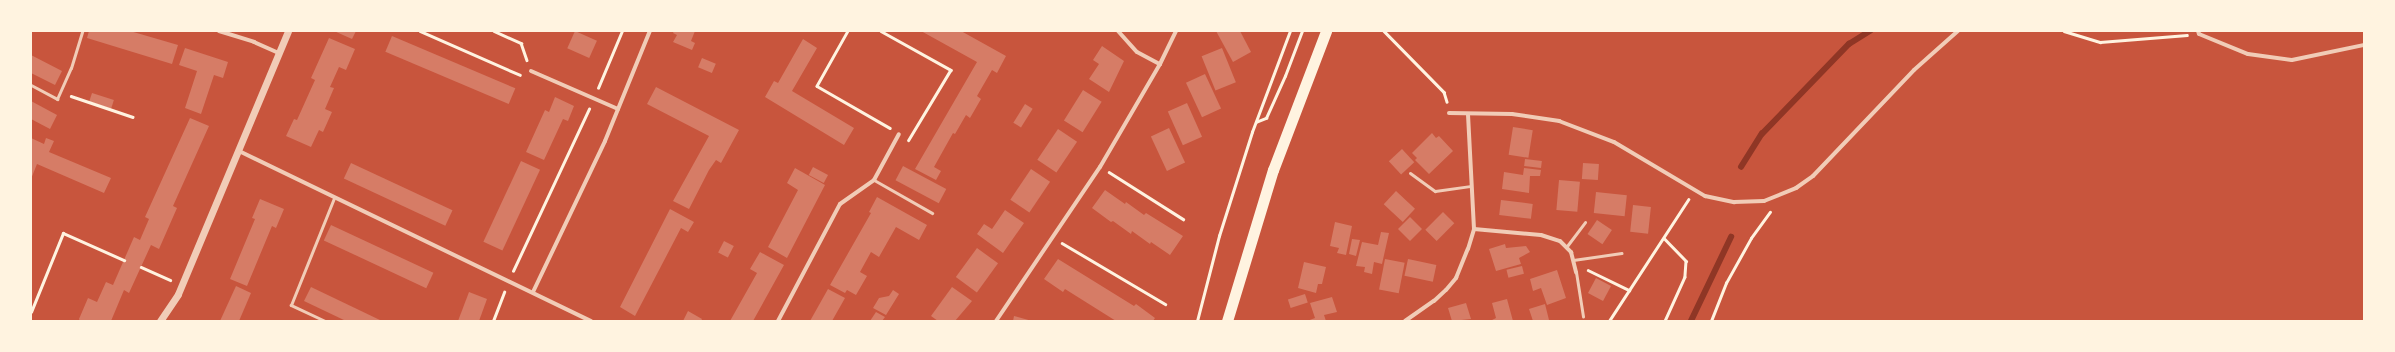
<!DOCTYPE html>
<html>
<head>
<meta charset="utf-8">
<style>
  body { margin:0 }
  #map { position:relative; width:2395px; height:352px; overflow:hidden; background:#c8553d; font-family:Cabin,sans-serif }
  div>[style] { position:absolute }
  .stream>* { height:5.5px; margin:-2.75px; padding:0 2.75px; transform-origin:2.75px; border-radius:2.75px; background:#8f3625 }
  .building>* { inset:0; background:#d67c66; transform-origin:0 0 }
  .path>* { height:2.5px; margin:-1.25px; padding:0 1.25px; transform-origin:1.25px; border-radius:1.25px; background:#fff3e0 }
  .service>* { height:3px; margin:-1.5px; padding:0 1.5px; transform-origin:1.5px; border-radius:1.5px; background:#f1ccb7 }
  .minor>* { height:4px; margin:-2px; padding:0 2px; transform-origin:2px; border-radius:2px; background:#f1ccb7 }
  .tertiary>* { height:7px; margin:-3.5px; padding:0 3.5px; transform-origin:3.5px; border-radius:3.5px; background:#f1ccb7 }
  .trunk>* { height:11px; margin:-5.5px; padding:0 5.5px; transform-origin:5.5px; border-radius:5.5px; background:#fff3e0 }
  span { translate:-50% -50%; white-space:nowrap; text-align:center; line-height:1.15; -webkit-text-stroke:3.5px #fff3e0; paint-order:stroke }
  .frame { position:absolute; inset:0; border:32px solid #fff3e0; pointer-events:none }
</style>
</head>
<body>
<div id="map">
  <div class="stream">
    <i style="left:1741px;top:167px;width:39px;rotate:-58deg"></i>
    <i style="left:1762px;top:134px;width:125px;rotate:-46deg"></i>
    <i style="left:1849px;top:44px;width:25px;rotate:-32deg"></i>
    <i style="left:1691px;top:321px;width:93px;rotate:-64.5deg"></i>
  </div>
  <div class="building">
    <i style="clip-path:polygon(89px 31px,130px 31px,178px 45px,172px 64px,87px 38px)"></i>
    <i style="clip-path:polygon(334px 31px,356px 31px,352px 39px)"></i>
    <i style="left:575px;top:31px;width:24px;height:19px;rotate:24deg"></i>
    <i style="clip-path:polygon(674px 31px,695px 31px,691px 41px,695px 43px,692px 50px,673px 42px,677px 35px,673px 33px)"></i>
    <i style="clip-path:polygon(921px 31px,961px 31px,1006px 56px,997px 73px,992px 70px,977px 96px,981px 99px,970px 118px,966px 115px,955px 134px,953px 133px,934px 167px,941px 171px,936px 180px,915px 169px,977px 62px)"></i>
    <i style="clip-path:polygon(1216px 31px,1240px 31px,1251px 52px,1233px 62px)"></i>
    <i style="left:392px;top:36px;width:134px;height:17px;rotate:23deg"></i>
    <i style="clip-path:polygon(329px 38px,355px 49px,346px 70px,339px 67px,330px 87px,334px 88px,325px 109px,332px 112px,323px 132px,319px 130px,311px 147px,286px 136px,294px 119px,297px 120px,315px 80px,311px 78px)"></i>
    <i style="clip-path:polygon(803px 39px,817px 48px,792px 91px,854px 128px,844px 145px,765px 97px,774px 81px,778px 83px)"></i>
    <i style="clip-path:polygon(1102px 46px,1124px 61px,1109px 92px,1089px 79px,1099px 64px,1093px 60px)"></i>
    <i style="clip-path:polygon(185px 48px,228px 62px,223px 78px,214px 75px,201px 114px,185px 108px,197px 71px,179px 65px)"></i>
    <i style="left:1222px;top:48px;width:37px;height:22px;rotate:68deg"></i>
    <i style="clip-path:polygon(31px 55px,62px 71px,55px 85px,31px 73px)"></i>
    <i style="left:702px;top:58px;width:15px;height:10px;rotate:23deg"></i>
    <i style="left:1205px;top:74px;width:38px;height:21px;rotate:65deg"></i>
    <i style="clip-path:polygon(656px 87px,739px 130px,721px 163px,716px 160px,709px 170px,689px 209px,673px 201px,709px 136px,647px 104px)"></i>
    <i style="left:1083px;top:90px;width:22px;height:36px;rotate:32deg"></i>
    <i style="left:92px;top:93px;width:23px;height:9px;rotate:18deg"></i>
    <i style="clip-path:polygon(555px 97px,574px 106px,568px 121px,563px 119px,544px 160px,526px 152px,545px 110px,549px 112px)"></i>
    <i style="clip-path:polygon(31px 101px,57px 115px,50px 129px,31px 119px)"></i>
    <i style="left:1187px;top:103px;width:37px;height:21px;rotate:66deg"></i>
    <i style="left:1025px;top:104px;width:9px;height:22px;rotate:32deg"></i>
    <i style="clip-path:polygon(190px 118px,209px 126px,173px 206px,177px 208px,159px 249px,151px 245px,129px 293px,124px 290px,111px 321px,80px 321px,79px 319px,88px 298px,97px 302px,106px 282px,113px 285px,134px 237px,140px 240px,149px 219px,145px 217px)"></i>
    <i style="left:1513px;top:127px;width:20px;height:28px;rotate:9deg"></i>
    <i style="left:1169px;top:128px;width:38px;height:20px;rotate:65deg"></i>
    <i style="left:1058px;top:129px;width:23px;height:37px;rotate:34deg"></i>
    <i style="clip-path:polygon(1432px 133px,1436px 138px,1439px 136px,1453px 151px,1429px 174px,1415px 160px,1417px 158px,1412px 153px)"></i>
    <i style="clip-path:polygon(31px 138px,44px 144px,46px 138px,54px 141px,49px 152px,111px 178px,104px 193px,37px 164px,31px 179px)"></i>
    <i style="left:1402px;top:149px;width:18px;height:18px;rotate:47deg"></i>
    <i style="left:1525px;top:159px;width:17px;height:7px;rotate:7deg"></i>
    <i style="left:521px;top:161px;width:21px;height:89px;rotate:25deg"></i>
    <i style="left:351px;top:163px;width:112px;height:17px;rotate:25deg"></i>
    <i style="left:1583px;top:163px;width:16px;height:16px;rotate:4deg"></i>
    <i style="left:903px;top:166px;width:49px;height:16px;rotate:28deg"></i>
    <i style="left:813px;top:167px;width:17px;height:9px;rotate:28deg"></i>
    <i style="clip-path:polygon(795px 168px,825px 185px,787px 258px,768px 247px,798px 190px,787px 183px)"></i>
    <i style="clip-path:polygon(1524px 168px,1541px 170px,1540px 176px,1530px 176px,1529px 193px,1502px 189px,1504px 172px,1523px 175px)"></i>
    <i style="left:1031px;top:169px;width:23px;height:37px;rotate:34deg"></i>
    <i style="left:1559px;top:180px;width:21px;height:30px;rotate:5deg"></i>
    <i style="clip-path:polygon(1105px 190px,1125px 204px,1126px 202px,1144px 215px,1146px 213px,1183px 236px,1170px 255px,1151px 242px,1150px 244px,1132px 231px,1131px 234px,1113px 221px,1111px 222px,1092px 208px)"></i>
    <i style="left:1396px;top:191px;width:26px;height:18px;rotate:43deg"></i>
    <i style="left:1596px;top:192px;width:31px;height:21px;rotate:6deg"></i>
    <i style="clip-path:polygon(877px 197px,927px 225px,919px 240px,896px 227px,879px 257px,871px 252px,860px 272px,867px 276px,856px 295px,847px 290px,845px 293px,830px 285px,871px 213px,869px 212px)"></i>
    <i style="clip-path:polygon(260px 199px,284px 209px,276px 228px,272px 226px,247px 286px,230px 279px,255px 219px,252px 218px)"></i>
    <i style="left:1501px;top:200px;width:32px;height:15px;rotate:7deg"></i>
    <i style="left:1633px;top:205px;width:18px;height:27px;rotate:6deg"></i>
    <i style="clip-path:polygon(670px 209px,694px 222px,688px 232px,681px 228px,635px 316px,620px 307px)"></i>
    <i style="clip-path:polygon(1005px 210px,1024px 223px,1003px 253px,977px 234px,984px 224px,992px 229px)"></i>
    <i style="left:1443px;top:212px;width:16px;height:25px;rotate:45deg"></i>
    <i style="left:1410px;top:217px;width:17px;height:17px;rotate:45deg"></i>
    <i style="left:1597px;top:220px;width:18px;height:17px;rotate:34deg"></i>
    <i style="clip-path:polygon(1335px 222px,1352px 226px,1346px 255px,1337px 253px,1339px 248px,1330px 246px)"></i>
    <i style="left:331px;top:225px;width:113px;height:17px;rotate:25deg"></i>
    <i style="clip-path:polygon(1381px 232px,1389px 233px,1382px 264px,1374px 262px,1372px 274px,1364px 272px,1365px 267px,1356px 266px,1362px 242px,1378px 245px)"></i>
    <i style="clip-path:polygon(1352px 239px,1360px 240px,1356px 256px,1349px 254px)"></i>
    <i style="left:724px;top:241px;width:11px;height:13px;rotate:27deg"></i>
    <i style="clip-path:polygon(1505px 244px,1506px 248px,1526px 246px,1530px 252px,1519px 258px,1521px 264px,1496px 271px,1489px 249px)"></i>
    <i style="left:977px;top:248px;width:26px;height:36px;rotate:36deg"></i>
    <i style="clip-path:polygon(760px 252px,784px 265px,753px 321px,730px 321px,757px 273px,750px 269px)"></i>
    <i style="clip-path:polygon(1058px 259px,1134px 306px,1136px 304px,1155px 318px,1153px 321px,1116px 321px,1065px 289px,1063px 292px,1044px 279px)"></i>
    <i style="left:1385px;top:259px;width:20px;height:31px;rotate:11deg"></i>
    <i style="left:1408px;top:259px;width:29px;height:17px;rotate:12deg"></i>
    <i style="clip-path:polygon(1304px 262px,1326px 267px,1322px 284px,1318px 284px,1316px 293px,1298px 288px)"></i>
    <i style="left:1522px;top:266px;width:8px;height:16px;rotate:76deg"></i>
    <i style="clip-path:polygon(1557px 270px,1566px 298px,1547px 305px,1541px 288px,1533px 291px,1530px 279px)"></i>
    <i style="left:1596px;top:278px;width:17px;height:17px;rotate:28deg"></i>
    <i style="clip-path:polygon(236px 286px,251px 293px,239px 321px,220px 321px)"></i>
    <i style="clip-path:polygon(311px 287px,382px 321px,346px 321px,304px 301px)"></i>
    <i style="clip-path:polygon(952px 287px,972px 301px,955px 321px,938px 321px,931px 316px)"></i>
    <i style="clip-path:polygon(828px 289px,845px 298px,832px 321px,810px 321px)"></i>
    <i style="clip-path:polygon(893px 290px,899px 294px,886px 315px,873px 308px,879px 298px,889px 296px)"></i>
    <i style="clip-path:polygon(469px 292px,487px 299px,479px 321px,458px 321px)"></i>
    <i style="left:1305px;top:294px;width:9px;height:18px;rotate:72deg"></i>
    <i style="clip-path:polygon(1332px 297px,1337px 312px,1324px 315px,1326px 321px,1307px 321px,1315px 318px,1310px 303px)"></i>
    <i style="clip-path:polygon(1507px 299px,1513px 321px,1490px 321px,1496px 318px,1492px 303px)"></i>
    <i style="clip-path:polygon(1466px 303px,1471px 319px,1452px 321px,1448px 308px)"></i>
    <i style="clip-path:polygon(1545px 304px,1549px 320px,1533px 321px,1529px 309px)"></i>
    <i style="clip-path:polygon(688px 311px,702px 319px,701px 321px,683px 321px)"></i>
    <i style="clip-path:polygon(876px 312px,885px 317px,882px 321px,870px 321px)"></i>
    <i style="clip-path:polygon(1014px 316px,1032px 321px,1013px 321px)"></i>
  </div>
  <div class="path">
    <i style="left:420px;top:31px;width:109px;rotate:23.7deg"></i>
    <i style="left:494px;top:31px;width:30px;rotate:24deg"></i>
    <i style="left:521px;top:43px;width:18px;rotate:71deg"></i>
    <i style="left:848px;top:31px;width:63px;rotate:119.4deg"></i>
    <i style="left:817px;top:86px;width:84px;rotate:29.9deg"></i>
    <i style="left:881px;top:31px;width:80px;rotate:29.1deg"></i>
    <i style="left:951px;top:70px;width:82px;rotate:121deg"></i>
    <i style="left:1384px;top:31px;width:86px;rotate:45.5deg"></i>
    <i style="left:1444px;top:92px;width:10px;rotate:73deg"></i>
    <i style="left:2064px;top:31px;width:38px;rotate:17deg"></i>
    <i style="left:2100px;top:42px;width:87px;rotate:-4.6deg"></i>
    <i style="left:598px;top:88px;width:62px;rotate:-67.2deg"></i>
    <i style="left:71px;top:96px;width:65px;rotate:18.7deg"></i>
    <i style="left:1256px;top:122px;width:11px;rotate:-22deg"></i>
    <i style="left:1266px;top:118px;width:46px;rotate:-65.7deg"></i>
    <i style="left:1285px;top:76px;width:48px;rotate:-69.3deg"></i>
    <i style="left:1109px;top:172px;width:88px;rotate:32.4deg"></i>
    <i style="left:1664px;top:238px;width:32px;rotate:46deg"></i>
    <i style="left:1686px;top:261px;width:16px;rotate:94deg"></i>
    <i style="left:1685px;top:277px;width:48px;rotate:114.4deg"></i>
    <i style="left:1062px;top:243px;width:120px;rotate:30.6deg"></i>
    <i style="left:141px;top:267px;width:32px;rotate:24deg"></i>
    <i style="left:1588px;top:270px;width:46px;rotate:26deg"></i>
    <i style="left:513px;top:271px;width:179px;rotate:-64.9deg"></i>
    <i style="left:31px;top:312px;width:85px;rotate:-67.9deg"></i>
    <i style="left:63px;top:233px;width:67px;rotate:23.9deg"></i>
    <i style="left:493px;top:321px;width:31px;rotate:-69deg"></i>
    <i style="left:1197px;top:321px;width:88px;rotate:-75.5deg"></i>
    <i style="left:1219px;top:236px;width:109px;rotate:-72.4deg"></i>
    <i style="left:1252px;top:132px;width:108px;rotate:-69.4deg"></i>
    <i style="left:1609px;top:321px;width:145px;rotate:-56.9deg"></i>
    <i style="left:1711px;top:321px;width:41px;rotate:-68.5deg"></i>
    <i style="left:1726px;top:283px;width:51px;rotate:-60.9deg"></i>
    <i style="left:1751px;top:238px;width:32px;rotate:-54deg"></i>
  </div>
  <div class="service">
    <i style="left:31px;top:85px;width:30px;rotate:28deg"></i>
    <i style="left:57px;top:99px;width:34px;rotate:-66deg"></i>
    <i style="left:71px;top:68px;width:39px;rotate:-73deg"></i>
    <i style="left:1410px;top:173px;width:31px;rotate:36deg"></i>
    <i style="left:1435px;top:191px;width:35px;rotate:-8deg"></i>
    <i style="left:874px;top:180px;width:67px;rotate:29.6deg"></i>
    <i style="left:1567px;top:246px;width:30px;rotate:-53deg"></i>
    <i style="left:1573px;top:260px;width:49px;rotate:-8.1deg"></i>
    <i style="left:1576px;top:272px;width:45px;rotate:81deg"></i>
    <i style="left:325px;top:321px;width:38px;rotate:-155deg"></i>
    <i style="left:291px;top:305px;width:115px;rotate:-68.1deg"></i>
  </div>
  <div class="minor">
    <i style="left:219px;top:31px;width:37px;rotate:17deg"></i>
    <i style="left:254px;top:42px;width:27px;rotate:24deg"></i>
    <i style="left:1118px;top:31px;width:28px;rotate:48deg"></i>
    <i style="left:1137px;top:52px;width:26px;rotate:28deg"></i>
    <i style="left:2198px;top:31px;width:3px;rotate:72deg"></i>
    <i style="left:2199px;top:34px;width:53px;rotate:22.2deg"></i>
    <i style="left:2248px;top:54px;width:44px;rotate:7.8deg"></i>
    <i style="left:2292px;top:60px;width:74px;rotate:-11.8deg"></i>
    <i style="left:531px;top:71px;width:95px;rotate:23.6deg"></i>
    <i style="left:1449px;top:113px;width:63px;rotate:0.9deg"></i>
    <i style="left:1512px;top:114px;width:48px;rotate:8.5deg"></i>
    <i style="left:1559px;top:121px;width:59px;rotate:20.9deg"></i>
    <i style="left:1614px;top:142px;width:106px;rotate:30.7deg"></i>
    <i style="left:1705px;top:196px;width:30px;rotate:12deg"></i>
    <i style="left:1734px;top:202px;width:30px;rotate:-2deg"></i>
    <i style="left:1764px;top:201px;width:35px;rotate:-22deg"></i>
    <i style="left:1796px;top:188px;width:21px;rotate:-35deg"></i>
    <i style="left:1813px;top:176px;width:146px;rotate:-46.4deg"></i>
    <i style="left:1914px;top:70px;width:59px;rotate:-41.6deg"></i>
    <i style="left:239px;top:151px;width:391px;rotate:25.8deg"></i>
    <i style="left:1474px;top:229px;width:67px;rotate:5.1deg"></i>
    <i style="left:1541px;top:235px;width:20px;rotate:18deg"></i>
    <i style="left:1560px;top:241px;width:16px;rotate:45deg"></i>
    <i style="left:1571px;top:252px;width:21px;rotate:76deg"></i>
    <i style="left:533px;top:292px;width:167px;rotate:-64.5deg"></i>
    <i style="left:605px;top:141px;width:119px;rotate:-67.8deg"></i>
    <i style="left:778px;top:321px;width:132px;rotate:-62.1deg"></i>
    <i style="left:840px;top:204px;width:42px;rotate:-35.2deg"></i>
    <i style="left:874px;top:180px;width:52px;rotate:-61.5deg"></i>
    <i style="left:996px;top:321px;width:186px;rotate:-56deg"></i>
    <i style="left:1100px;top:167px;width:119px;rotate:-59.8deg"></i>
    <i style="left:1160px;top:64px;width:37px;rotate:-64deg"></i>
    <i style="left:1405px;top:321px;width:35px;rotate:-35deg"></i>
    <i style="left:1434px;top:301px;width:16px;rotate:-43deg"></i>
    <i style="left:1446px;top:290px;width:16px;rotate:-50deg"></i>
    <i style="left:1456px;top:278px;width:31px;rotate:-68deg"></i>
    <i style="left:1468px;top:249px;width:21px;rotate:-73deg"></i>
    <i style="left:1474px;top:229px;width:115px;rotate:-93deg"></i>
  </div>
  <div class="tertiary">
    <i style="left:160px;top:321px;width:32px;rotate:-56deg"></i>
    <i style="left:178px;top:294px;width:285px;rotate:-67.3deg"></i>
  </div>
  <div class="trunk">
    <i style="left:1227px;top:321px;width:158px;rotate:-73.1deg"></i>
    <i style="left:1273px;top:170px;width:149px;rotate:-69.1deg"></i>
  </div>
  <div class="frame"></div>
</div>
</body>
</html>
